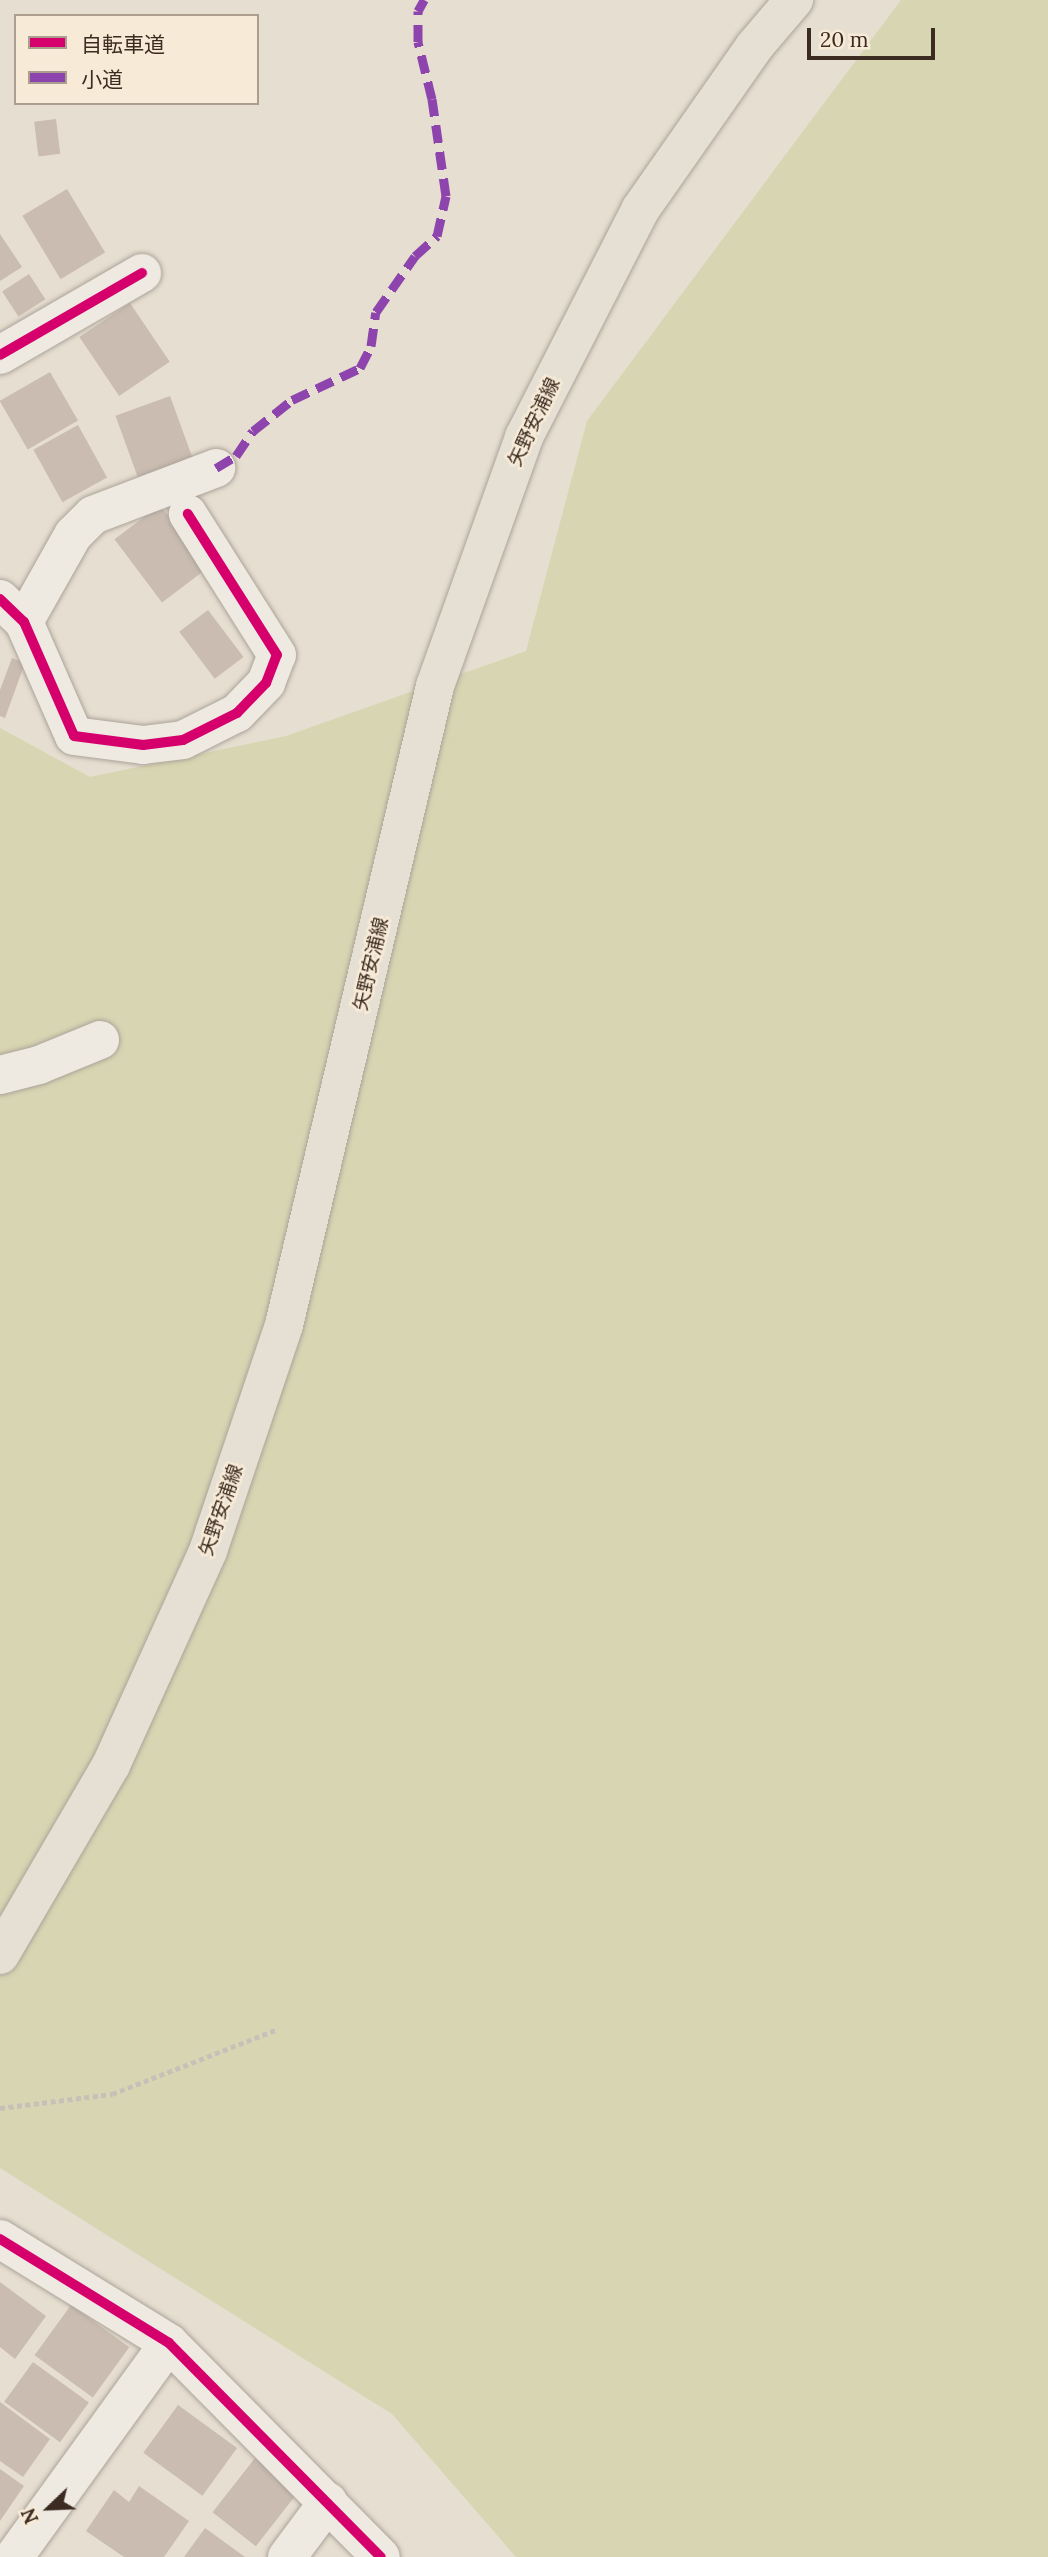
<!DOCTYPE html>
<html>
<head>
<meta charset="utf-8">
<style>
  body { margin:0 }
  #map { position:relative; width:1048px; height:2557px; overflow:hidden; background:#e6ded0; font-family:Lora,"Noto Sans JP",serif }
  div>[style] { position:absolute }
  .green>* { inset:0; background:#d8d5b2 }
  .building>* { inset:0; background:#cabcb1; transform-origin:0 0 }
  .path>* { height:4.5px; margin-top:-2.25px; transform-origin:0; background:repeating-linear-gradient(90deg,#c7c0b8 0 5px,transparent 0 8.5px) }
  .roads { filter:drop-shadow(0 0 2px #aca399) drop-shadow(0 0 2px #aca399) }
  .minor>* { height:38px; margin:-19px; padding:0 19px; transform-origin:19px; border-radius:19px; background:#eeeae2 }
  .major>* { height:38px; margin:-19px; padding:0 19px; transform-origin:19px; border-radius:19px; background:#e6dfd3 }
  .quiet>* { height:9px; margin-top:-4.5px; transform-origin:0; background:repeating-linear-gradient(90deg,#8e44ad 0 18px,transparent 0 27px) }
  .cycleway>* { height:10px; margin:-5px; padding:0 5px; transform-origin:5px; border-radius:5px; background:#d6006c }
  span { translate:-50% -50%; white-space:nowrap; text-align:center; line-height:1.15; -webkit-text-stroke:5px #f7ebd7; paint-order:stroke }
  .street-label { font-size:19px; color:#3c2b20 }
  .legend { position:absolute; left:14px; top:14px; width:245px; height:91px; box-sizing:border-box; background:#f7ebd7; border:2px solid #ac9e8e; margin:0; padding:9px 12px; list-style:none; font-size:21px; color:#3c2b20 }
  .legend li { display:flex; align-items:center; gap:14px; height:35px }
  .legend b { width:35px; border:2px solid #ac9e8e }
  .north { position:absolute; left:14px; top:2473px; width:70px; height:70px; -webkit-text-stroke:5px #f7ebd7; paint-order:stroke; rotate:247deg; font-size:19px; font-weight:700; line-height:28px; text-align:center; color:#3c2b20 }
  .north::after { content:''; display:block; margin:auto; width:24px; height:32px; background:#3c2b20; clip-path:polygon(50% 0,100% 100%,50% 72%,0 100%) }
  .scale { position:absolute; left:807px; top:28px; width:128px; height:32px; box-sizing:border-box; border:4px solid #3c2b20; border-top:0; padding-left:9px; font-size:21px; line-height:24px; white-space:nowrap; color:#3c2b20; -webkit-text-stroke:5px #f7ebd7; paint-order:stroke }
</style>
</head>
<body>
<div id="map">
  <div class="green">
    <i style="clip-path:polygon(901px 0,1048px 0,1048px 2557px,516px 2557px,392px 2414px,0 2168px,0 728px,90px 777px,286px 736px,526px 651px,587px 421px)"></i>
  </div>
  <div class="building">
    <i style="left:56px;top:119px;width:35px;height:22px;rotate:83deg"></i>
    <i style="left:67px;top:189px;width:74px;height:52px;rotate:59deg"></i>
    <i style="clip-path:polygon(0 234px,22px 267px,0 281px)"></i>
    <i style="left:29px;top:274px;width:30px;height:32px;rotate:57deg"></i>
    <i style="left:130px;top:303px;width:71px;height:61px;rotate:56deg"></i>
    <i style="left:50px;top:372px;width:56px;height:58px;rotate:60deg"></i>
    <i style="left:170px;top:396px;width:65px;height:58px;rotate:70deg"></i>
    <i style="left:78px;top:425px;width:60px;height:51px;rotate:61deg"></i>
    <i style="left:160px;top:505px;width:79px;height:57px;rotate:53deg"></i>
    <i style="left:208px;top:610px;width:59px;height:36px;rotate:53deg"></i>
    <i style="clip-path:polygon(12px 658px,25px 663px,5px 718px,0 716px,0 690px)"></i>
    <i style="clip-path:polygon(0 2282px,46px 2316px,15px 2359px,0 2347px)"></i>
    <i style="left:71px;top:2305px;width:72px;height:62px;rotate:36deg"></i>
    <i style="left:33px;top:2362px;width:69px;height:49px;rotate:36deg"></i>
    <i style="clip-path:polygon(0 2402px,50px 2439px,23px 2477px,0 2461px)"></i>
    <i style="left:178px;top:2405px;width:73px;height:59px;rotate:36deg"></i>
    <i style="left:255px;top:2458px;width:55px;height:69px;rotate:38deg"></i>
    <i style="clip-path:polygon(0 2469px,24px 2486px,0 2521px)"></i>
    <i style="clip-path:polygon(139px 2486px,189px 2521px,164px 2557px,124px 2557px,86px 2531px,114px 2490px,129px 2502px)"></i>
    <i style="clip-path:polygon(205px 2528px,245px 2557px,184px 2557px)"></i>
  </div>
  <div class="path">
    <i style="left:0;top:2108px;width:113px;rotate:-7.1deg"></i>
    <i style="left:112px;top:2094px;width:178px;rotate:-21.4deg"></i>
  </div>
  <div class="roads">
    <div class="minor">
      <i style="left:0;top:355px;width:164px;rotate:-30deg"></i>
      <i style="left:0;top:599px;width:33px;rotate:44deg"></i>
      <i style="left:24px;top:622px;width:124px;rotate:66.3deg"></i>
      <i style="left:74px;top:736px;width:70px;rotate:7.4deg"></i>
      <i style="left:143px;top:745px;width:40px;rotate:-7.1deg"></i>
      <i style="left:183px;top:740px;width:60px;rotate:-26.6deg"></i>
      <i style="left:237px;top:713px;width:42px;rotate:-46deg"></i>
      <i style="left:266px;top:683px;width:30px;rotate:-69deg"></i>
      <i style="left:277px;top:655px;width:167px;rotate:-122.3deg"></i>
      <i style="left:24px;top:622px;width:100px;rotate:-60.6deg"></i>
      <i style="left:73px;top:535px;width:28px;rotate:-45deg"></i>
      <i style="left:93px;top:515px;width:132px;rotate:-20.9deg"></i>
      <i style="left:0;top:1075px;width:40px;rotate:-14.4deg"></i>
      <i style="left:39px;top:1065px;width:66px;rotate:-22.3deg"></i>
      <i style="left:0;top:2239px;width:198px;rotate:31.6deg"></i>
      <i style="left:169px;top:2343px;width:301px;rotate:45.3deg"></i>
      <i style="left:14px;top:2557px;width:264px;rotate:-54.1deg"></i>
      <i style="left:287px;top:2557px;width:69px;rotate:-53.3deg"></i>
    </div>
    <div class="major">
      <i style="left:0;top:1955px;width:220px;rotate:-59.7deg"></i>
      <i style="left:111px;top:1765px;width:235px;rotate:-65.6deg"></i>
      <i style="left:208px;top:1551px;width:238px;rotate:-71.4deg"></i>
      <i style="left:284px;top:1325px;width:657px;rotate:-76.7deg"></i>
      <i style="left:435px;top:686px;width:264px;rotate:-70.3deg"></i>
      <i style="left:524px;top:437px;width:255px;rotate:-62.9deg"></i>
      <i style="left:640px;top:210px;width:199px;rotate:-55deg"></i>
      <i style="left:754px;top:47px;width:62px;rotate:-49.6deg"></i>
    </div>
  </div>
  <div class="quiet">
    <i style="left:216px;top:468px;width:23px;rotate:-31deg"></i>
    <i style="left:236px;top:456px;width:30px;rotate:-56deg"></i>
    <i style="left:253px;top:431px;width:50px;rotate:-38.5deg"></i>
    <i style="left:292px;top:400px;width:75px;rotate:-25.2deg"></i>
    <i style="left:360px;top:368px;width:25px;rotate:-63deg"></i>
    <i style="left:371px;top:346px;width:34px;rotate:-82deg"></i>
    <i style="left:376px;top:312px;width:68px;rotate:-55.1deg"></i>
    <i style="left:415px;top:256px;width:30px;rotate:-42deg"></i>
    <i style="left:437px;top:236px;width:41px;rotate:-77.3deg"></i>
    <i style="left:446px;top:196px;width:98px;rotate:-98.2deg"></i>
    <i style="left:432px;top:99px;width:59px;rotate:-103.8deg"></i>
    <i style="left:418px;top:42px;width:31px;rotate:-90deg"></i>
    <i style="left:418px;top:11px;width:13px;rotate:-61deg"></i>
  </div>
  <div class="cycleway">
    <i style="left:0;top:355px;width:164px;rotate:-30deg"></i>
    <i style="left:0;top:599px;width:33px;rotate:44deg"></i>
    <i style="left:24px;top:622px;width:124px;rotate:66.3deg"></i>
    <i style="left:74px;top:736px;width:70px;rotate:7.4deg"></i>
    <i style="left:143px;top:745px;width:40px;rotate:-7.1deg"></i>
    <i style="left:183px;top:740px;width:60px;rotate:-26.6deg"></i>
    <i style="left:237px;top:713px;width:42px;rotate:-46deg"></i>
    <i style="left:266px;top:683px;width:30px;rotate:-69deg"></i>
    <i style="left:277px;top:655px;width:167px;rotate:-122.3deg"></i>
    <i style="left:0;top:2239px;width:198px;rotate:31.6deg"></i>
    <i style="left:169px;top:2343px;width:301px;rotate:45.3deg"></i>
  </div>
  <div class="street-label">
    <span style="left:534px;top:422px;rotate:-65deg">矢野安浦線</span>
    <span style="left:371px;top:964px;rotate:-77deg">矢野安浦線</span>
    <span style="left:221px;top:1510px;rotate:-71deg">矢野安浦線</span>
  </div>
  <ul class="legend">
  <li><b style="height:9px;background:#d6006c"></b>自転車道</li>
  <li><b style="height:9px;background:#8e44ad"></b>小道</li>
  </ul>
  <div class="north">N</div>
  <div class="scale">20 m</div>
</div>
</body>
</html>
